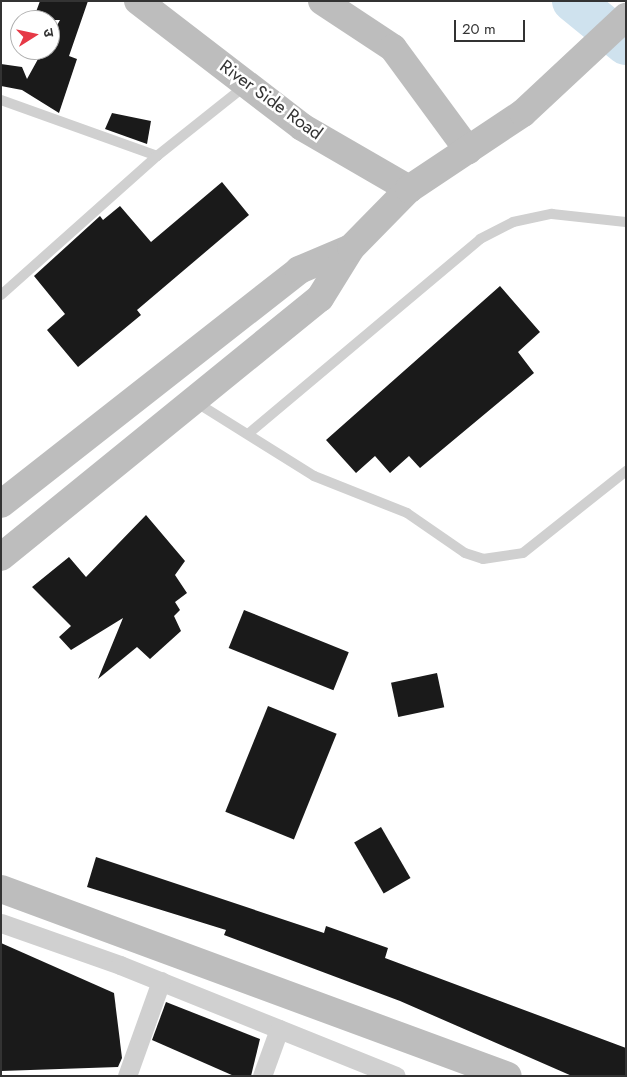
<!DOCTYPE html>
<html>
<head>
<meta charset="utf-8">
<style>
  body { margin:0 }
  #map { position:relative; width:627px; height:1077px; overflow:hidden; background:#fff; font-family:Jost,"Noto Sans Devanagari",sans-serif }
  div>[style] { position:absolute }
  .river>* { height:42px; margin:-21px; padding:0 21px; transform-origin:21px; border-radius:21px; background:#cfe2ee }
  .building>* { inset:0; background:#1a1a1a; transform-origin:0 0 }
  .lane>* { height:10px; margin:-5px; padding:0 5px; transform-origin:5px; border-radius:5px; background:#d0d0d0 }
  .street>* { height:19px; margin:-9.5px; padding:0 9.5px; transform-origin:9.5px; border-radius:9.5px; background:#d0d0d0 }
  .secondary>* { height:28px; margin:-14px; padding:0 14px; transform-origin:14px; border-radius:14px; background:#bdbdbd }
  span { translate:-50% -50%; white-space:nowrap; text-align:center; line-height:1.15; -webkit-text-stroke:5px #fff; paint-order:stroke }
  .street-label { font-size:18px; color:#333 }
  .frame { position:absolute; inset:0; border:2px solid #333; pointer-events:none }
  .north { position:absolute; left:10px; top:10px; width:50px; height:50px; box-sizing:border-box; background:#fff; border:1px solid #adadad; border-radius:50%; rotate:80deg; font-size:14px; font-weight:700; line-height:20px; text-align:center; color:#333 }
  .north::after { content:''; display:block; margin:auto; width:18px; height:22px; background:#e63946; clip-path:polygon(50% 0,100% 100%,50% 72%,0 100%) }
  .scale { position:absolute; left:454px; top:20px; width:71px; height:22px; box-sizing:border-box; border:2px solid #333; border-top:0; padding-left:6px; font-size:15px; line-height:18px; white-space:nowrap; color:#333; -webkit-text-stroke:4px #fff; paint-order:stroke }
</style>
</head>
<body>
<div id="map">
  <div class="river">
    <i style="left:573px;top:1px;width:68px;rotate:39.1deg"></i>
  </div>
  <div class="building">
    <i style="clip-path:polygon(40px 1px,88px 1px,69px 56px,77px 59px,59px 113px,22px 90px,1px 86px,1px 64px,22px 67px,27px 79px,43px 50px,50px 50px,50px 38px,60px 20px,33px 20px)"></i>
    <i style="clip-path:polygon(112px 113px,151px 121px,147px 144px,105px 129px)"></i>
    <i style="clip-path:polygon(222px 182px,249px 215px,137px 310px,141px 315px,78px 367px,47px 330px,65px 314px,34px 276px,100px 216px,103px 220px,120px 206px,151px 242px)"></i>
    <i style="clip-path:polygon(500px 286px,540px 332px,518px 352px,534px 373px,420px 468px,409px 456px,390px 473px,375px 456px,356px 473px,326px 440px)"></i>
    <i style="clip-path:polygon(146px 515px,185px 561px,175px 575px,187px 593px,175px 602px,180px 610px,174px 616px,181px 631px,150px 659px,137px 647px,98px 679px,123px 618px,71px 650px,59px 637px,71px 626px,32px 587px,69px 557px,86px 577px)"></i>
    <i style="left:244px;top:610px;width:113px;height:41px;rotate:22deg"></i>
    <i style="left:437px;top:673px;width:35px;height:47px;rotate:78deg"></i>
    <i style="left:268px;top:706px;width:74px;height:114px;rotate:22deg"></i>
    <i style="left:381px;top:827px;width:59px;height:31px;rotate:60deg"></i>
    <i style="clip-path:polygon(96px 857px,324px 933px,326px 926px,388px 948px,385px 958px,626px 1048px,626px 1076px,572px 1076px,400px 1001px,224px 935px,226px 930px,87px 887px)"></i>
    <i style="clip-path:polygon(1px 943px,114px 993px,122px 1058px,118px 1067px,1px 1071px)"></i>
    <i style="clip-path:polygon(166px 1002px,260px 1039px,251px 1076px,234px 1076px,152px 1040px)"></i>
  </div>
  <div class="lane">
    <i style="left:1px;top:100px;width:166px;rotate:19.7deg"></i>
    <i style="left:1px;top:295px;width:209px;rotate:-41.7deg"></i>
    <i style="left:157px;top:156px;width:112px;rotate:-38.5deg"></i>
    <i style="left:194px;top:401px;width:142px;rotate:32deg"></i>
    <i style="left:314px;top:476px;width:100px;rotate:21.7deg"></i>
    <i style="left:407px;top:513px;width:70px;rotate:34.6deg"></i>
    <i style="left:465px;top:553px;width:19px;rotate:18deg"></i>
    <i style="left:483px;top:559px;width:40px;rotate:-8.5deg"></i>
    <i style="left:523px;top:553px;width:132px;rotate:-38.5deg"></i>
    <i style="left:248px;top:434px;width:303px;rotate:-40deg"></i>
    <i style="left:480px;top:239px;width:37px;rotate:-27deg"></i>
    <i style="left:513px;top:222px;width:40px;rotate:-12deg"></i>
    <i style="left:552px;top:214px;width:74px;rotate:6.2deg"></i>
  </div>
  <div class="street">
    <i style="left:1px;top:923px;width:126px;rotate:19.4deg"></i>
    <i style="left:120px;top:965px;width:297px;rotate:21.9deg"></i>
    <i style="left:127px;top:1076px;width:101px;rotate:-70.3deg"></i>
    <i style="left:262px;top:1076px;width:50px;rotate:-70.1deg"></i>
  </div>
  <div class="secondary">
    <i style="left:138px;top:1px;width:207px;rotate:37.5deg"></i>
    <i style="left:302px;top:127px;width:124px;rotate:30.1deg"></i>
    <i style="left:322px;top:1px;width:85px;rotate:33.5deg"></i>
    <i style="left:393px;top:48px;width:127px;rotate:53.7deg"></i>
    <i style="left:1px;top:504px;width:379px;rotate:-38.1deg"></i>
    <i style="left:299px;top:270px;width:56px;rotate:-22.9deg"></i>
    <i style="left:1px;top:557px;width:411px;rotate:-39.1deg"></i>
    <i style="left:320px;top:298px;width:59px;rotate:-58.2deg"></i>
    <i style="left:351px;top:248px;width:83px;rotate:-45.5deg"></i>
    <i style="left:409px;top:189px;width:137px;rotate:-33.7deg"></i>
    <i style="left:523px;top:113px;width:141px;rotate:-43deg"></i>
    <i style="left:1px;top:889px;width:540px;rotate:20.25deg"></i>
  </div>
  <div class="street-label">
    <span style="left:271px;top:100px;rotate:36deg">River Side Road</span>
  </div>
  <div class="frame"></div>
  <div class="north">उ</div>
  <div class="scale">20 m</div>
</div>
</body>
</html>
